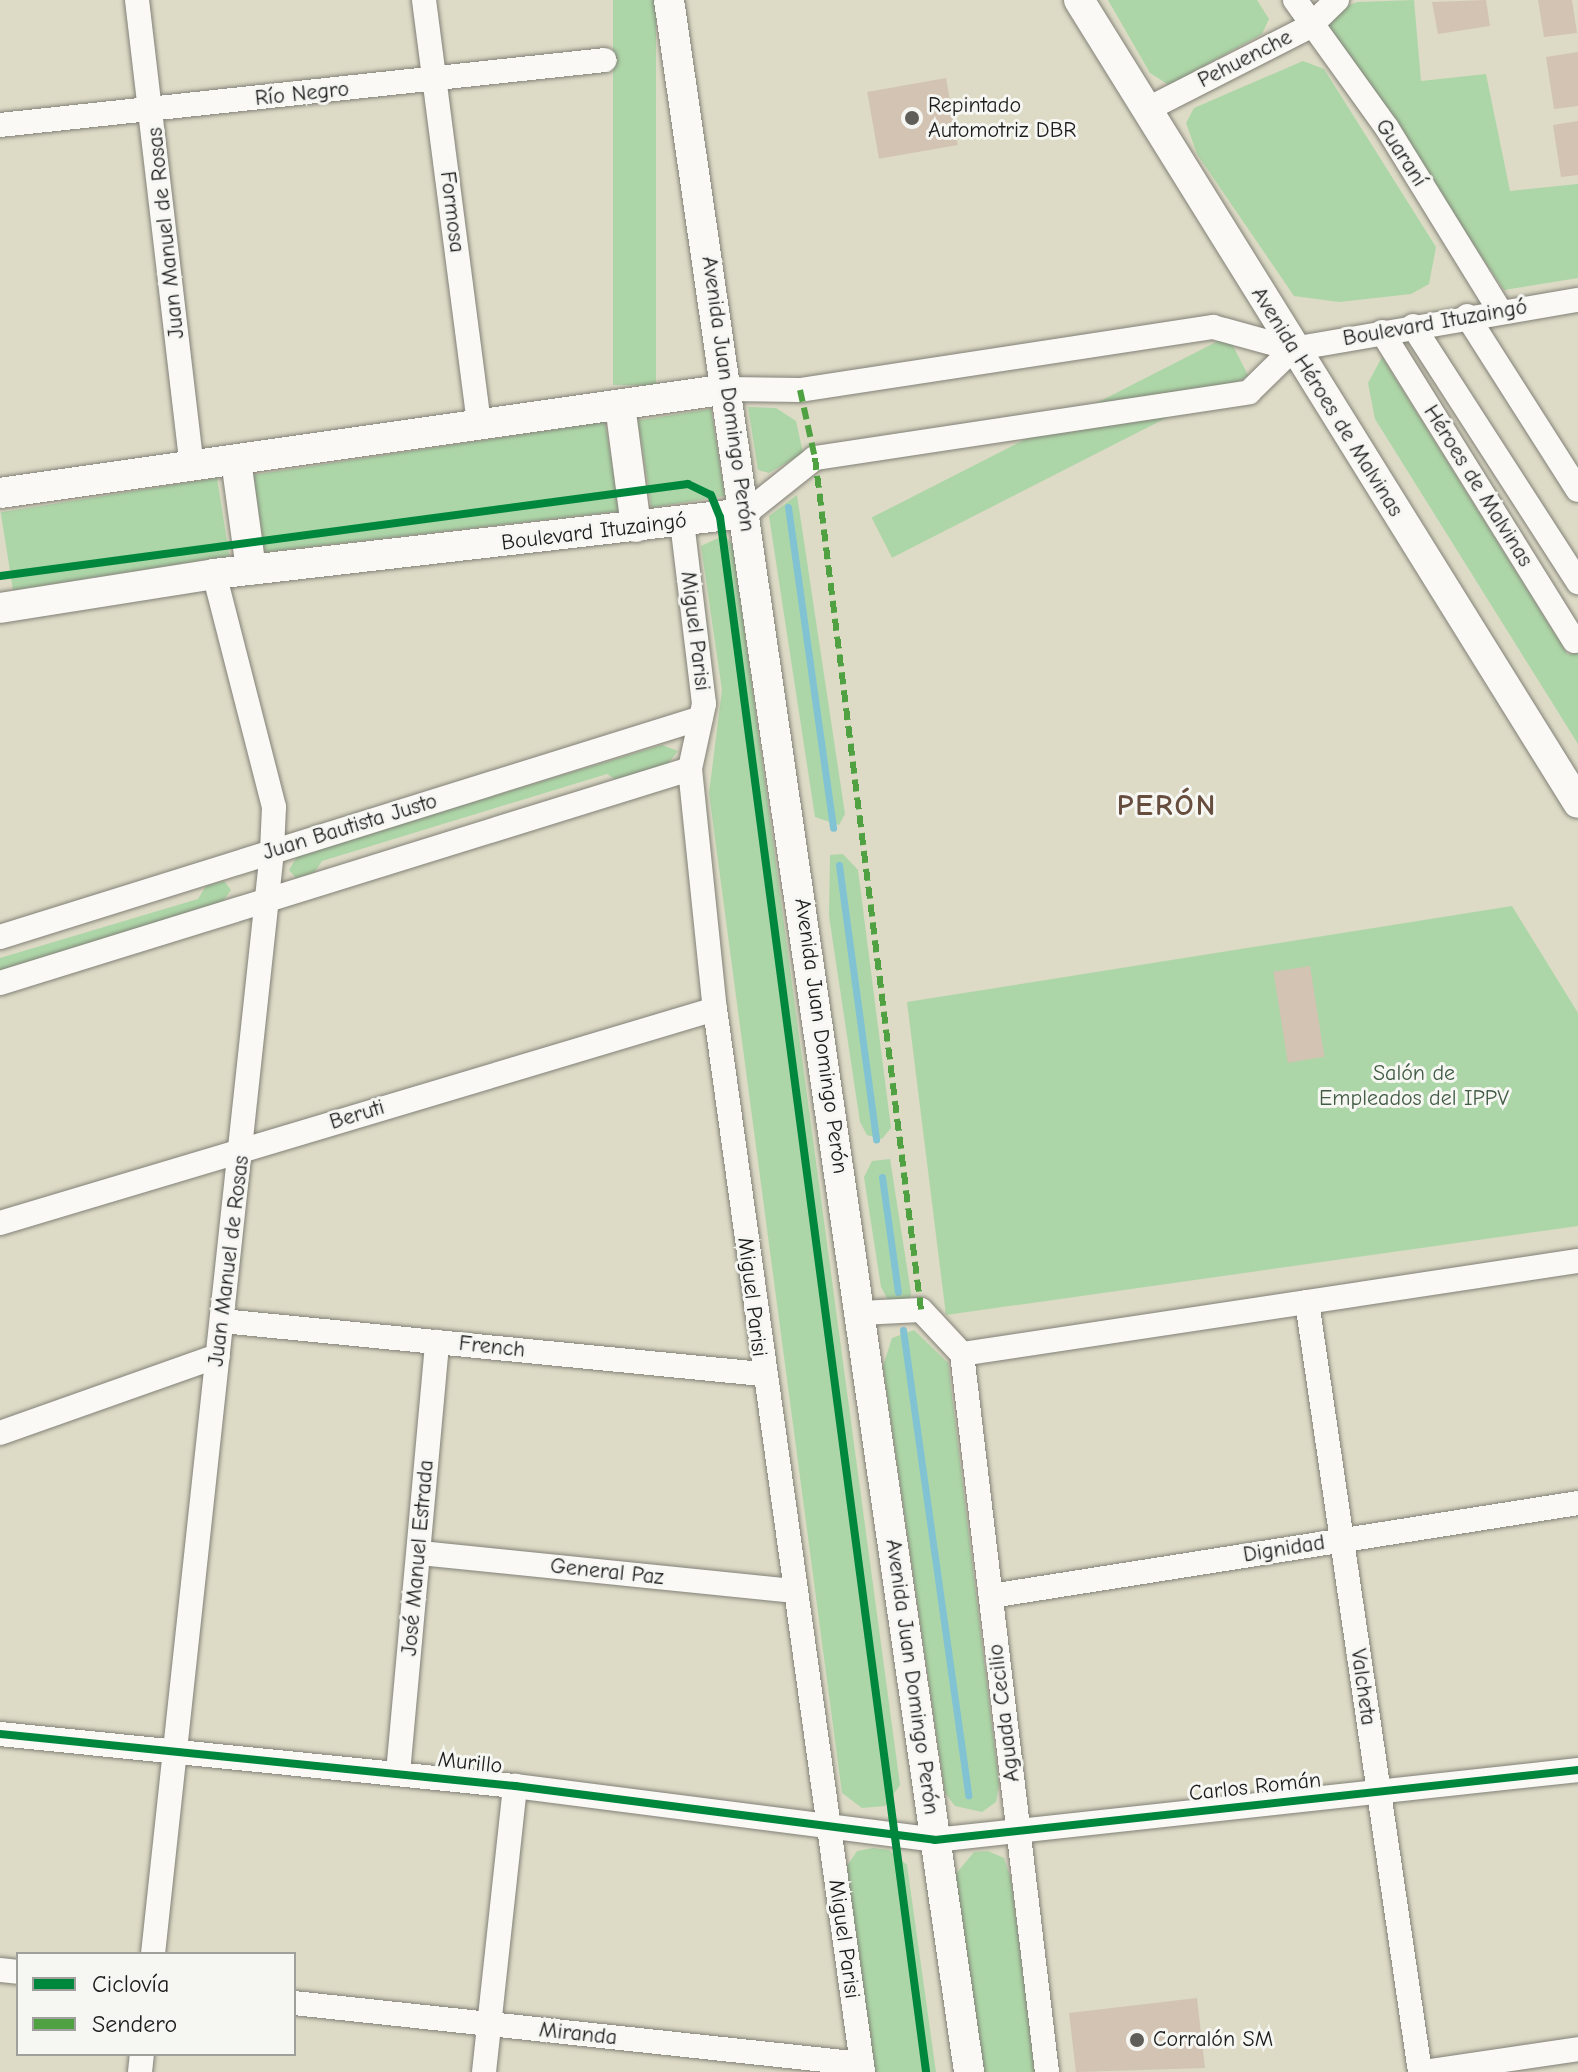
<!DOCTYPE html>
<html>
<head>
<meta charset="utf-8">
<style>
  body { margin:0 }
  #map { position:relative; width:1578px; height:2072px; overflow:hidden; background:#dddac6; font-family:"Comic Neue",sans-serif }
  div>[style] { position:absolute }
  .green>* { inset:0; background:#add6a8; transform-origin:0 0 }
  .stream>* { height:7px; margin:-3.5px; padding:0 3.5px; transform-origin:3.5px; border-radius:3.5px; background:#82c3d3 }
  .building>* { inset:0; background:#d3c3b2; transform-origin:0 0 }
  .roads { filter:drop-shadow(0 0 2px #828177) drop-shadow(0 0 2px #828177) }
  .minor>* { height:24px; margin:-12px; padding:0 12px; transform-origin:12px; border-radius:12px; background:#faf9f6 }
  .major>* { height:30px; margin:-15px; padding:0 15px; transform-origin:15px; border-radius:15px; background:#faf9f6 }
  .quiet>* { height:6px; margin-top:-3px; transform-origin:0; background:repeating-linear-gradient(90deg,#4fa141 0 12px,transparent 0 18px) }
  .cycleway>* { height:8px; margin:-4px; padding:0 4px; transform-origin:4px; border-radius:4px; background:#00873e }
  .dots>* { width:22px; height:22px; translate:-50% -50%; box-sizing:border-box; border:4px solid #f6f6f2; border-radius:50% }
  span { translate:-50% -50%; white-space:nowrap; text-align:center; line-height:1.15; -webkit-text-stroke:6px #f6f6f2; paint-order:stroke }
  .street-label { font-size:22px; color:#1c1c1c }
  .poi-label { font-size:22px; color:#1c1c1c }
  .left { translate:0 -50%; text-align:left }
  .park-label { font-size:22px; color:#415c44 }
  .district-label { font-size:30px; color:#664d3e; font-weight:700; letter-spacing:2px }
  .legend { position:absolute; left:16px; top:1952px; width:280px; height:104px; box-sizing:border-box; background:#f6f6f2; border:2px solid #9f9f9c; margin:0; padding:10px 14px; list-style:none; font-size:24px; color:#1c1c1c }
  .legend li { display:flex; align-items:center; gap:16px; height:40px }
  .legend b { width:40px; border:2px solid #9f9f9c }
</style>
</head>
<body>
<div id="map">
  <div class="green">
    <i style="left:613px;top:0;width:43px;height:385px"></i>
    <i style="clip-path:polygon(1108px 0,1257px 0,1269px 19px,1262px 34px,1169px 85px,1150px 73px)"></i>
    <i style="clip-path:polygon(1414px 0,1421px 81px,1486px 74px,1510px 191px,1578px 184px,1578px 278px,1504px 290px,1326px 25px,1335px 11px,1357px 2px)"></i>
    <i style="clip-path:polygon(1303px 61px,1324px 69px,1436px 247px,1429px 284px,1411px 294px,1339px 302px,1294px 296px,1197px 154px,1186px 123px,1194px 108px)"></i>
    <i style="left:1228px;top:336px;width:45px;height:400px;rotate:63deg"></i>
    <i style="clip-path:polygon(1382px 357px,1568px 655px,1578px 649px,1578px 744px,1375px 419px,1368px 383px)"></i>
    <i style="clip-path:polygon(748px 407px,776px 408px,796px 421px,803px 453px,769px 473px,758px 470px)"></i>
    <i style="left:711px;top:409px;width:88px;height:74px;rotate:81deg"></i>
    <i style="clip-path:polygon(605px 422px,620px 511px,265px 552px,253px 475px)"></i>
    <i style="left:217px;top:478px;width:79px;height:219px;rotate:81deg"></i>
    <i style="clip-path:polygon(797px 495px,845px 814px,839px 825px,815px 817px,769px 516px)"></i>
    <i style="clip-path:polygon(725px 535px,733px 546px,900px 1785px,885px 1806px,862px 1808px,842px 1793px,709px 793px,722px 690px,701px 546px)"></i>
    <i style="clip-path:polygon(662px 745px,678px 751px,666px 766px,618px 781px,607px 774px,322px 861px,314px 873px,296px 878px,289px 870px,298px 855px)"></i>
    <i style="clip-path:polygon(843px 854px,858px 870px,891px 1128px,882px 1139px,867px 1135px,860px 1122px,829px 916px,830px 855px)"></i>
    <i style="clip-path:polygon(224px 881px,231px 890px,221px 904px,0 971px,0 958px,198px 899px,206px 886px)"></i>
    <i style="clip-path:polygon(1512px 906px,1578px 1013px,1578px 1226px,946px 1315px,907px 1002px)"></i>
    <i style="clip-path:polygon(890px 1159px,911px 1293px,910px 1302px,889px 1302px,881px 1287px,864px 1177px,872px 1161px)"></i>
    <i style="clip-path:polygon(914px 1330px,948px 1363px,999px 1785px,996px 1802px,982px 1812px,955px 1806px,945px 1793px,883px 1366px,892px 1338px)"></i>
    <i style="clip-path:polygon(873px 1848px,889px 1850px,907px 1865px,936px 2072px,873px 2072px,845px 1869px,857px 1851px)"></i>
    <i style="clip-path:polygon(988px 1851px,1004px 1858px,1011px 1879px,1036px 2072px,983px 2072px,955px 1875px,974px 1852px)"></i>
  </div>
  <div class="stream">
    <i style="left:788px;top:507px;width:324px;rotate:82deg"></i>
    <i style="left:839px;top:865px;width:277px;rotate:82.3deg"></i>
    <i style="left:882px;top:1177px;width:116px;rotate:82.1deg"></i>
    <i style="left:903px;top:1330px;width:470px;rotate:82deg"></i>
  </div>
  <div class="building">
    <i style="clip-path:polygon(1486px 0,1490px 26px,1438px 34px,1432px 2px)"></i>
    <i style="clip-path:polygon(1538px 0,1572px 0,1577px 33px,1544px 37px)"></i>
    <i style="clip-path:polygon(1578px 52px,1578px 106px,1554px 109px,1546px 57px)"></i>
    <i style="left:946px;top:78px;width:68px;height:80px;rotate:80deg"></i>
    <i style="clip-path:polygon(1578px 121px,1578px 175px,1561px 177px,1553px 125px)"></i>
    <i style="left:1310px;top:966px;width:92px;height:37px;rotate:81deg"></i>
    <i style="clip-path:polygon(1197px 1998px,1205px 2068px,1076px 2072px,1069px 2013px)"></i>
  </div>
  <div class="roads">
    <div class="minor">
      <i style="left:137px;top:0;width:469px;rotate:83.3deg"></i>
      <i style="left:424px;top:0;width:429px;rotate:82.6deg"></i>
      <i style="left:1295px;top:0;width:158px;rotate:54.3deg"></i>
      <i style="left:1387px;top:128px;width:215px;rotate:58.3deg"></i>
      <i style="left:1146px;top:110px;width:183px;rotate:-27deg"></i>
      <i style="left:1309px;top:27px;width:39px;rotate:-44deg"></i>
      <i style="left:0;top:125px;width:608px;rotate:-6.13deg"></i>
      <i style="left:1467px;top:316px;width:206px;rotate:57.5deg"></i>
      <i style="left:1413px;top:326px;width:305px;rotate:57.2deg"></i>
      <i style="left:1382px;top:332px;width:364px;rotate:58.1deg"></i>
      <i style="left:728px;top:389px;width:72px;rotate:0.8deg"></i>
      <i style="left:800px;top:390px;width:418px;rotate:-8.7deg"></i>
      <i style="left:1213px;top:327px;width:83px;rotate:15.4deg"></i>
      <i style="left:1293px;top:349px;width:289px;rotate:-9.8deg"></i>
      <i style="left:746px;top:513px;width:88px;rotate:-38.6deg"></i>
      <i style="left:815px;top:458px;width:439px;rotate:-8.6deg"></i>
      <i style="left:1249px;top:392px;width:62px;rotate:-44.3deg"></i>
      <i style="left:682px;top:522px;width:183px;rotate:83.1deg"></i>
      <i style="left:704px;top:704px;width:66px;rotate:102.2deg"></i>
      <i style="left:690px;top:769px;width:241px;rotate:84.1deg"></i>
      <i style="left:715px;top:1009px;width:1073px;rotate:82.07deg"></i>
      <i style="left:0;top:937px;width:734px;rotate:-17.35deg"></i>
      <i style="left:0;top:983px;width:722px;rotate:-17.23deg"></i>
      <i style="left:0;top:1223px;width:746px;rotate:-16.66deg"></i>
      <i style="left:1307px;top:1302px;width:778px;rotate:81.65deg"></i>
      <i style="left:860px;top:1313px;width:61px;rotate:-2.8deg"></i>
      <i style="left:921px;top:1310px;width:60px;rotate:47deg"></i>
      <i style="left:962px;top:1354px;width:623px;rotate:-8.59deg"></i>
      <i style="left:222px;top:1321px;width:543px;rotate:5.61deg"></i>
      <i style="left:962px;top:1354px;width:723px;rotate:83.25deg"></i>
      <i style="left:0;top:1433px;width:231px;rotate:-19.5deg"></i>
      <i style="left:420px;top:1553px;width:375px;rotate:5.8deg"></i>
      <i style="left:991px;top:1596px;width:594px;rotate:-9deg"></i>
      <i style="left:0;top:1734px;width:518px;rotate:5.77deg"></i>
      <i style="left:515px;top:1786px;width:423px;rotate:7.3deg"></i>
      <i style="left:935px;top:1840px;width:647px;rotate:-6.21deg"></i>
      <i style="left:398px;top:1773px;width:433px;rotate:-84.8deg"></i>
      <i style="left:153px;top:1954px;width:1109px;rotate:-83.84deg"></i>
      <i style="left:272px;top:851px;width:44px;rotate:-87.4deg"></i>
      <i style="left:274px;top:807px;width:241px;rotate:-104.4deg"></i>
      <i style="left:0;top:1970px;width:18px;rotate:6deg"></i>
      <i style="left:294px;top:2003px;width:571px;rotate:6.13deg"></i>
      <i style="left:140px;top:2072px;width:18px;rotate:-84deg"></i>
      <i style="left:484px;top:2072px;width:288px;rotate:-83.8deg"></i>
      <i style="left:1423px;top:2072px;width:157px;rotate:-8.4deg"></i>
    </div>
    <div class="major">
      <i style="left:669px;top:0;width:2094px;rotate:81.76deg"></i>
      <i style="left:1079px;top:0;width:945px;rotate:58.14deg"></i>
      <i style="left:620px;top:405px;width:123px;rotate:82.5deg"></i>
      <i style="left:236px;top:460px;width:111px;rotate:82.2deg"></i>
      <i style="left:0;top:493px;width:735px;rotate:-8.13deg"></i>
      <i style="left:0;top:608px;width:217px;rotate:-9deg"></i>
      <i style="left:214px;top:574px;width:535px;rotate:-6.54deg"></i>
    </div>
  </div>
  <div class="quiet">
    <i style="left:800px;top:390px;width:70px;rotate:77.6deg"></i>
    <i style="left:815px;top:458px;width:859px;rotate:82.91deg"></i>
  </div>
  <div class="cycleway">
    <i style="left:0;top:576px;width:694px;rotate:-7.62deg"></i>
    <i style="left:688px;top:484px;width:25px;rotate:26deg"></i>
    <i style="left:711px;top:495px;width:24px;rotate:68deg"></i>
    <i style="left:720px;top:517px;width:1569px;rotate:82.45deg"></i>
    <i style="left:0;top:1734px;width:518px;rotate:5.77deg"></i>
    <i style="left:515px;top:1786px;width:423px;rotate:7.3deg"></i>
    <i style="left:935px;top:1840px;width:647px;rotate:-6.21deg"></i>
  </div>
  <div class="dots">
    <i style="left:912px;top:118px;background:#605e58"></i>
    <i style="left:1137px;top:2040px;background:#605e58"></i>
  </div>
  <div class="street-label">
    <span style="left:1245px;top:59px;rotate:-27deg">Pehuenche</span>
    <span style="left:302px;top:94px;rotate:-6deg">Río Negro</span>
    <span style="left:1401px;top:153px;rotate:57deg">Guaraní</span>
    <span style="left:452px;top:212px;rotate:83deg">Formosa</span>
    <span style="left:166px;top:233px;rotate:-96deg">Juan Manuel de Rosas</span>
    <span style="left:1435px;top:323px;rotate:-10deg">Boulevard Ituzaingó</span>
    <span style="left:728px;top:394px;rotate:82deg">Avenida Juan Domingo Perón</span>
    <span style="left:1327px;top:402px;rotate:58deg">Avenida Héroes de Malvinas</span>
    <span style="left:1478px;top:486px;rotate:58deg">Héroes de Malvinas</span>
    <span style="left:594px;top:532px;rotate:-7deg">Boulevard Ituzaingó</span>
    <span style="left:695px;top:631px;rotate:83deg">Miguel Parisi</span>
    <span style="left:350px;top:827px;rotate:-17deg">Juan Bautista Justo</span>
    <span style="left:821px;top:1036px;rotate:82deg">Avenida Juan Domingo Perón</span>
    <span style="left:357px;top:1115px;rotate:-17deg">Beruti</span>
    <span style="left:229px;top:1261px;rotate:-83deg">Juan Manuel de Rosas</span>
    <span style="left:752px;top:1297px;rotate:83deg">Miguel Parisi</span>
    <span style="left:492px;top:1347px;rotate:6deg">French</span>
    <span style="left:1284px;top:1549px;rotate:-9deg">Dignidad</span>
    <span style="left:418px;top:1558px;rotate:-85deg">José Manuel Estrada</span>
    <span style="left:607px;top:1572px;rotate:6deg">General Paz</span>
    <span style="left:912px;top:1677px;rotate:82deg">Avenida Juan Domingo Perón</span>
    <span style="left:1363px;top:1687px;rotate:82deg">Valcheta</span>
    <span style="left:1004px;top:1713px;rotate:-97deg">Aguada Cecilio</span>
    <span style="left:470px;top:1763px;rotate:6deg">Murillo</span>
    <span style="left:1255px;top:1787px;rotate:-6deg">Carlos Román</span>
    <span style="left:844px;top:1939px;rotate:82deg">Miguel Parisi</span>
    <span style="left:578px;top:2034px;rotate:6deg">Miranda</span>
  </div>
  <div class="poi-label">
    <span class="left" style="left:928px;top:118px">Repintado<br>Automotriz DBR</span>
    <span class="left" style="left:1153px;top:2040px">Corralón SM</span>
  </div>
  <div class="park-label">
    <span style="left:1414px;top:1086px">Salón de<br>Empleados del IPPV</span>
  </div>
  <div class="district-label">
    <span style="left:1167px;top:806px">PERÓN</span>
  </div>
  <ul class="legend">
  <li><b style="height:10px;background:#00873e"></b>Ciclovía</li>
  <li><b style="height:10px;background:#4fa141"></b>Sendero</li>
  </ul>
</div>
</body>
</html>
